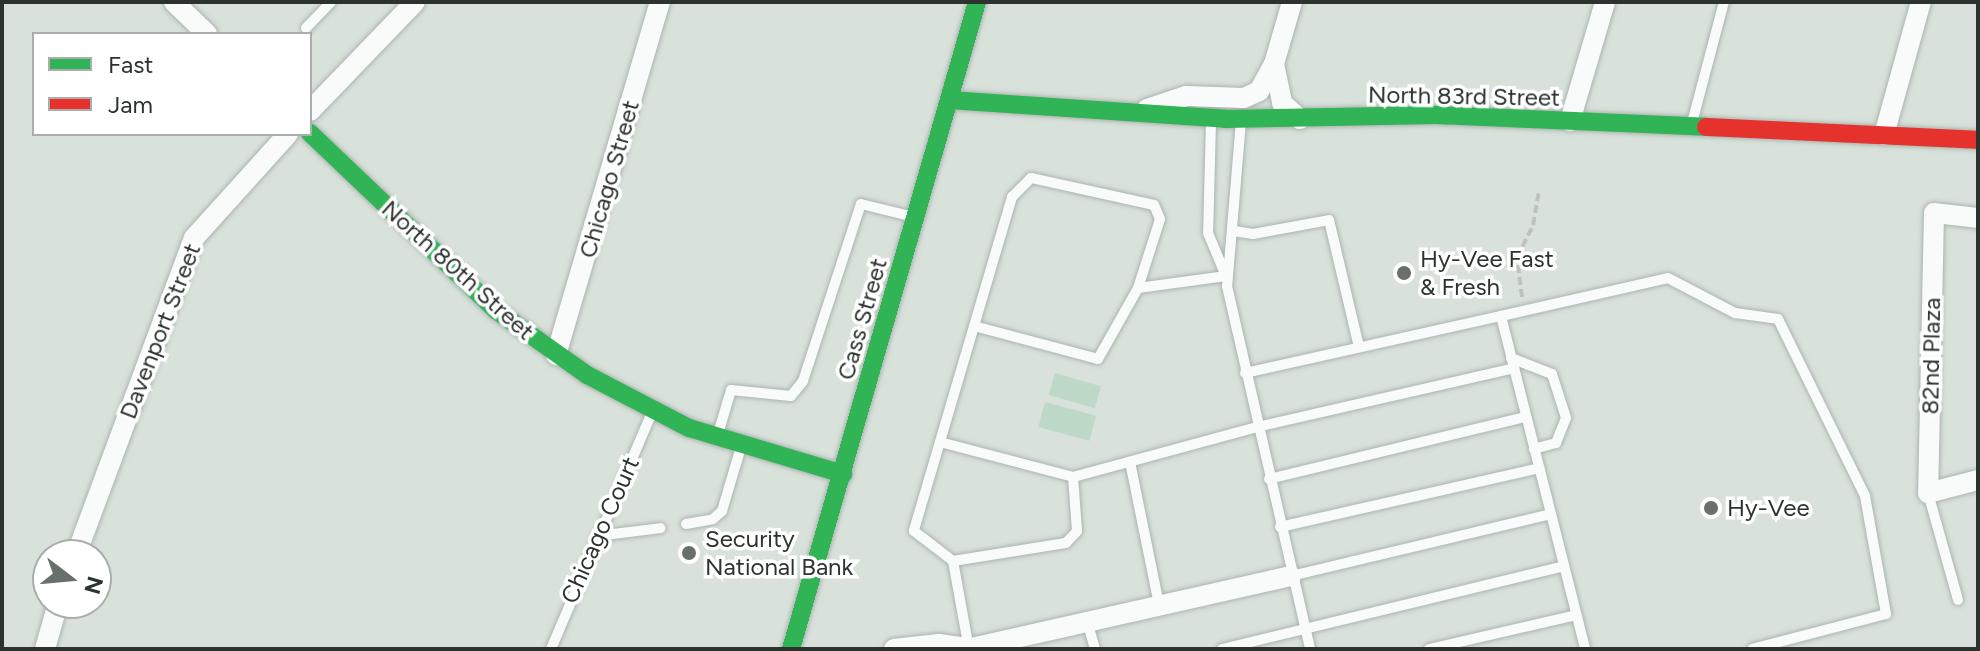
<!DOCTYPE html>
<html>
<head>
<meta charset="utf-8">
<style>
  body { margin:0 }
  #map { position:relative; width:1980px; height:651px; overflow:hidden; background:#d8e2db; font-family:Figtree,sans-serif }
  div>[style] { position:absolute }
  .green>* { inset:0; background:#bfd9c8; transform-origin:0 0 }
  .path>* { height:4px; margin-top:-2px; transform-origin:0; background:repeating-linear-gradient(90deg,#bec2bf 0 8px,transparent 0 12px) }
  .roads { filter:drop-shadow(0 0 2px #adb4b0) drop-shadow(0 0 2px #adb4b0) }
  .lane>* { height:10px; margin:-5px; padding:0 5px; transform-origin:5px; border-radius:5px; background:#f9fbfa }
  .street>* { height:20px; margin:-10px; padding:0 10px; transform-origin:10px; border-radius:10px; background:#f9fbfa }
  .fast>* { height:18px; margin:-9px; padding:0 9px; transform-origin:9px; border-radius:9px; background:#30b455 }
  .jam>* { height:18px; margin:-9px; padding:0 9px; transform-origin:9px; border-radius:9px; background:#e5322d }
  .dots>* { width:22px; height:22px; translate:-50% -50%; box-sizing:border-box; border:4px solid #fff; border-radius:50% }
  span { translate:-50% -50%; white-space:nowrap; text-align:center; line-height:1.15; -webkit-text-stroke:7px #fff; paint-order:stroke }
  .street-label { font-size:24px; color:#2c332f }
  .poi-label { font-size:24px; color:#2c332f }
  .left { translate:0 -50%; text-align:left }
  .frame { position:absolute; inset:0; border:4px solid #2c332f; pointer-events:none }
  .legend { position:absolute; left:32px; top:32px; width:280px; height:104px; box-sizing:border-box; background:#fff; border:2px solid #abadac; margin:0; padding:10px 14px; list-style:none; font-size:24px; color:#2c332f }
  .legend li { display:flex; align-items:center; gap:16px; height:40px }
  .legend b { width:40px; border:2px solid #abadac }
  .north { position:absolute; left:32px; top:539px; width:80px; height:80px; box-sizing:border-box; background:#fff; border:2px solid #abadac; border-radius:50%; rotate:106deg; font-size:22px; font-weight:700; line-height:32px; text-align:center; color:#2c332f }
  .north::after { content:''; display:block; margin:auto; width:28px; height:36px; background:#68706b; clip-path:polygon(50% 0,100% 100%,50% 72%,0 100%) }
</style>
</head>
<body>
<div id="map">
  <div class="green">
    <i style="left:1055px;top:373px;width:48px;height:23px;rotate:16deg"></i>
    <i style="left:1045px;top:402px;width:53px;height:26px;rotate:15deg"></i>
  </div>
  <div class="path">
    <i style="left:1522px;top:297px;width:40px;rotate:-97.1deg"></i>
    <i style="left:1517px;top:257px;width:36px;rotate:-63deg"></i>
    <i style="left:1533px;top:225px;width:34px;rotate:-80deg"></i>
  </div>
  <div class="roads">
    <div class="lane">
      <i style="left:306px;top:28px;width:36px;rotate:-46deg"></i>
      <i style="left:1241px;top:121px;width:166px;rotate:94.8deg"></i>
      <i style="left:1227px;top:286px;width:372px;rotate:77.1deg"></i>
      <i style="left:1211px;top:122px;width:111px;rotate:91.5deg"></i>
      <i style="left:1208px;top:233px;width:47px;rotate:67.3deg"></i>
      <i style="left:1692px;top:123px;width:125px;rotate:-75.2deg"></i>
      <i style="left:1234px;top:231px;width:19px;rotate:9deg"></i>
      <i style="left:1253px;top:234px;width:77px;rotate:-10.4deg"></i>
      <i style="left:1329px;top:220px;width:130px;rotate:76.7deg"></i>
      <i style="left:1138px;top:288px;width:89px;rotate:-7.8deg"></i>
      <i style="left:1501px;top:316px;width:171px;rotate:-12.8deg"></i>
      <i style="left:1668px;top:278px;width:76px;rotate:27.6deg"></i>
      <i style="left:1735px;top:313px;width:43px;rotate:7.9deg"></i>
      <i style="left:1778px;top:319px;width:197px;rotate:63.8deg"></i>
      <i style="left:1865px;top:496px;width:120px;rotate:79.9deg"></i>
      <i style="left:1886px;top:614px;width:138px;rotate:165.4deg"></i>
      <i style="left:974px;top:326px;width:128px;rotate:14.9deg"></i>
      <i style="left:1098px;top:359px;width:81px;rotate:-60.6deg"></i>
      <i style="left:1138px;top:288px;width:72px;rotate:-72.3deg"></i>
      <i style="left:1160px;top:219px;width:15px;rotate:-113deg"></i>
      <i style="left:1154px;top:205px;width:126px;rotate:-167.6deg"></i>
      <i style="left:1031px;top:178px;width:27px;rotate:135deg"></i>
      <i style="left:1012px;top:197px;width:348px;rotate:106.4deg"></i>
      <i style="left:914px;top:531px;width:49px;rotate:37.6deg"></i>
      <i style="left:953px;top:561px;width:114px;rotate:-9.1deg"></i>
      <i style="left:1066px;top:543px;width:16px;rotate:-47deg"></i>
      <i style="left:1077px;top:531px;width:54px;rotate:-94.2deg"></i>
      <i style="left:1511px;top:358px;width:44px;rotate:21.3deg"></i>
      <i style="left:1552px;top:374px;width:46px;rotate:72.3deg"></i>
      <i style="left:1566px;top:418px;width:27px;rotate:112deg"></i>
      <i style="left:1556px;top:443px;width:23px;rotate:165deg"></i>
      <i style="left:1245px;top:373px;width:262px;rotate:-12.6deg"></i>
      <i style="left:1501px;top:316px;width:343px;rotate:75.8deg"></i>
      <i style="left:718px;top:434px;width:46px;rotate:-73.5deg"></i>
      <i style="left:731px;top:390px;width:60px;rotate:5.7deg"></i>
      <i style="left:791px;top:396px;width:19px;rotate:-51deg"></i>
      <i style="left:803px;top:381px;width:186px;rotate:-71.9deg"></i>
      <i style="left:861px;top:204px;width:55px;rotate:13.8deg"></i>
      <i style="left:940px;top:442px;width:138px;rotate:14.7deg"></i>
      <i style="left:1073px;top:477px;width:191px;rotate:-15.2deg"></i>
      <i style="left:1257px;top:427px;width:264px;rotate:-12.9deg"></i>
      <i style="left:1130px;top:462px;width:146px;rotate:78.5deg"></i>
      <i style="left:1269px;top:479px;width:264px;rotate:-13.6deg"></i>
      <i style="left:1928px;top:493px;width:111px;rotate:74.3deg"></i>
      <i style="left:686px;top:524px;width:27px;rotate:-10deg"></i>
      <i style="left:713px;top:519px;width:12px;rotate:-42deg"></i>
      <i style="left:722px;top:511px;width:67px;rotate:-73.5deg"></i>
      <i style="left:1280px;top:527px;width:266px;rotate:-12.8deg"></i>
      <i style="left:597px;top:536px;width:64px;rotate:-7.1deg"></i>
      <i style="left:953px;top:561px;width:89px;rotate:79.7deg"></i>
      <i style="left:1291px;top:576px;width:267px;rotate:-13.4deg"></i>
      <i style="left:1087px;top:621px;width:29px;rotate:74deg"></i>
      <i style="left:551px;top:649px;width:258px;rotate:-66.9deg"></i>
      <i style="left:1222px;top:649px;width:352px;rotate:-13.6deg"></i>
      <i style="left:1429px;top:649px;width:151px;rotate:-13deg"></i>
    </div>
    <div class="street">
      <i style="left:174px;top:2px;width:46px;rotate:44.1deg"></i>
      <i style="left:1274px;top:64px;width:40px;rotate:78deg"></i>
      <i style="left:1282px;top:103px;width:24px;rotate:42deg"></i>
      <i style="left:1147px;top:109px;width:41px;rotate:-18.4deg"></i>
      <i style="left:1186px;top:96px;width:58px;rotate:2deg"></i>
      <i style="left:1244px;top:98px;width:17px;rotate:-25deg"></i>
      <i style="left:1259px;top:91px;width:31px;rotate:-61deg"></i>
      <i style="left:1274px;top:64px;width:65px;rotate:-73.8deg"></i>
      <i style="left:310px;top:111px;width:151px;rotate:-46.1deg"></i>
      <i style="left:1570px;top:121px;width:124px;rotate:-73.6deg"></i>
      <i style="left:1884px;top:135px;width:138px;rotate:-74.5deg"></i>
      <i style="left:1978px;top:218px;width:44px;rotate:-173.5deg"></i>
      <i style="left:1934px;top:213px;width:280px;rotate:91.2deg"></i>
      <i style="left:1928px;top:493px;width:52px;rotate:-14.6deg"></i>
      <i style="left:556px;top:355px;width:368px;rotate:-73.6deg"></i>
      <i style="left:76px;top:555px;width:338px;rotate:-69.6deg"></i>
      <i style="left:194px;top:238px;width:140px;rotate:-47.9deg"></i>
      <i style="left:45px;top:649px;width:48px;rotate:-74.2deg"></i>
      <i style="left:894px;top:649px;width:45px;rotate:-6.3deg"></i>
      <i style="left:939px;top:644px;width:30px;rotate:8deg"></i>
      <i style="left:967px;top:649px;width:332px;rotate:-12.7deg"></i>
    </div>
    <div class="fast">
      <i style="left:949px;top:100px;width:277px;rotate:3.9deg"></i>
      <i style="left:1225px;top:119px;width:211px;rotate:-1.1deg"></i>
      <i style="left:1436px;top:115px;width:270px;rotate:2.5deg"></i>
      <i style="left:310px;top:133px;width:258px;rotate:43.6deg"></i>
      <i style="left:497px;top:311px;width:110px;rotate:35.4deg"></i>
      <i style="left:587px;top:375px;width:115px;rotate:27.5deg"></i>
      <i style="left:689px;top:428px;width:161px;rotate:16.6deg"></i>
      <i style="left:791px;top:649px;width:673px;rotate:-73.96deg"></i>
    </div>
    <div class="jam">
      <i style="left:1706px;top:127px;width:272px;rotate:2.7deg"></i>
    </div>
  </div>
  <div class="dots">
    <i style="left:1404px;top:273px;background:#68706b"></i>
    <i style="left:1711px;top:508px;background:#68706b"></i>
    <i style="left:689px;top:553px;background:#68706b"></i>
  </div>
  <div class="street-label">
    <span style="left:1464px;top:96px;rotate:1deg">North 83rd Street</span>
    <span style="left:609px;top:179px;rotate:-74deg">Chicago Street</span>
    <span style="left:458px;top:270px;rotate:42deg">North 80th Street</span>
    <span style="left:862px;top:319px;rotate:-74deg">Cass Street</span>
    <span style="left:160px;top:331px;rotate:-69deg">Davenport Street</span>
    <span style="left:1931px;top:356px;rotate:-89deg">82nd Plaza</span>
    <span style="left:600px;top:530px;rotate:-66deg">Chicago Court</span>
  </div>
  <div class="poi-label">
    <span class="left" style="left:1420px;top:273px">Hy-Vee Fast<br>&amp; Fresh</span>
    <span class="left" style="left:1727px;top:508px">Hy-Vee</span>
    <span class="left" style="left:705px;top:553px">Security<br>National Bank</span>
  </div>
  <div class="frame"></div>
  <ul class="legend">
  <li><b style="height:10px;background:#30b455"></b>Fast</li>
  <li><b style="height:10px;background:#e5322d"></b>Jam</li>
  </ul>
  <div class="north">N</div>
</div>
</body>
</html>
